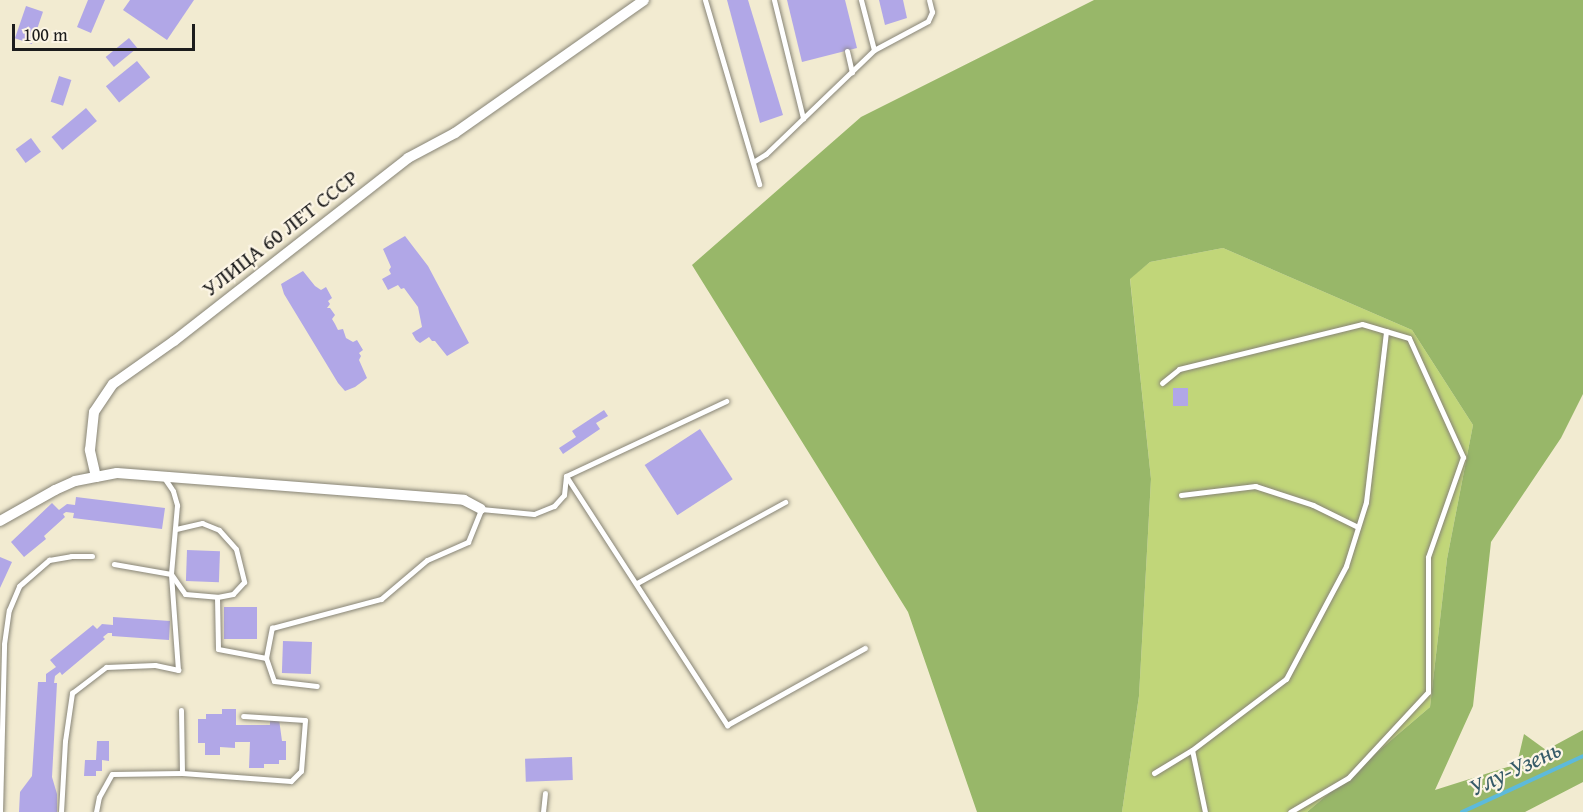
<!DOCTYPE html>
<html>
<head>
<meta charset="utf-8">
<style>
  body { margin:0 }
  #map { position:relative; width:1583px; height:812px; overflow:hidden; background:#f2ebd1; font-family:"Gentium Book Plus",serif }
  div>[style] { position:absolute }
  .green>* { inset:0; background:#c1d679 }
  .forest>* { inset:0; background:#98b769 }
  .stream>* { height:4px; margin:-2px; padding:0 2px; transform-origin:2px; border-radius:2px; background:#5dbadb }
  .building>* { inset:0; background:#b1a7e7; transform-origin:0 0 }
  .roads { filter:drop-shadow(0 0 2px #878476) drop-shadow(0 0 2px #878476) }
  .lane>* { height:5px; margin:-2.5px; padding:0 2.5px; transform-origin:2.5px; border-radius:2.5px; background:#fff }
  .street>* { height:10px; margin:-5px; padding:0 5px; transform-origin:5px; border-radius:5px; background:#fff }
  span { translate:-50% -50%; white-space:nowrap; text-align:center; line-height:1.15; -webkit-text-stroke:4.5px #fcf5e5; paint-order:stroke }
  .street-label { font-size:22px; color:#1c1c1c }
  .water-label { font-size:24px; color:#365b68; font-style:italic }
  .scale { position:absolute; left:12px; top:24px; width:183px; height:27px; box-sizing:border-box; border:3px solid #1c1c1c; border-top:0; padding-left:8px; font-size:18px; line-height:21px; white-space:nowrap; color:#1c1c1c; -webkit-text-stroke:4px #fcf5e5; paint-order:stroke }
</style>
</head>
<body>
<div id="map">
  <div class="green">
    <i style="clip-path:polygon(1223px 248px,1412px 330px,1473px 425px,1447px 559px,1430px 707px,1307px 812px,1122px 812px,1139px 696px,1151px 479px,1130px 278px,1150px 262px)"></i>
  </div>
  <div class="forest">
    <i style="clip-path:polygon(1094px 0,1583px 0,1583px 394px,1561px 438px,1491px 542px,1473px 706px,1435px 790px,1517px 764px,1524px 734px,1546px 750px,1583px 730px,1583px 782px,1525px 812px,1307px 812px,1430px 707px,1447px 559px,1473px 425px,1412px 330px,1223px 248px,1150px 262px,1130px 279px,1151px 479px,1139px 696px,1122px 812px,977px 812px,908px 612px,692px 265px,861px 117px)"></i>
  </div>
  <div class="stream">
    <i style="left:1462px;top:812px;width:133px;rotate:-24.8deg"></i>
  </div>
  <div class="building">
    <i style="clip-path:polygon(88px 0,105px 0,91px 33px,77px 27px)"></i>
    <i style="clip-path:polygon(130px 0,194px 0,167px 40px,123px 10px)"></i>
    <i style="clip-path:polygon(727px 0,748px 0,783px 115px,760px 123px)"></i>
    <i style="clip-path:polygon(787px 0,845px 0,857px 48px,802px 62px)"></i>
    <i style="clip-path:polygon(879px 0,903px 0,907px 18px,885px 25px)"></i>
    <i style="left:26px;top:6px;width:18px;height:34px;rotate:19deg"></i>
    <i style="left:129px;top:38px;width:13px;height:30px;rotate:51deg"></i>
    <i style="left:137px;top:61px;width:21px;height:40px;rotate:51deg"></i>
    <i style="left:59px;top:76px;width:13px;height:27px;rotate:18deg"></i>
    <i style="left:86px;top:108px;width:17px;height:45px;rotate:50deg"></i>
    <i style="left:31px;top:138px;width:17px;height:19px;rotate:54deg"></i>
    <i style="clip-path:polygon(405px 236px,428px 266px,469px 343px,447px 356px,435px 341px,432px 341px,429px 337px,420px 343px,416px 340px,412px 333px,422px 327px,418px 307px,404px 288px,401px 289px,398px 285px,388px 290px,382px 279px,391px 274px,389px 270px,391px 267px,383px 249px)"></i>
    <i style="clip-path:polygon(303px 271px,315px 286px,321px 290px,326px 287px,332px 298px,328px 301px,330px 304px,327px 308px,330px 308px,335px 315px,332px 319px,335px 324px,338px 330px,343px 329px,346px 338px,353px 342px,357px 340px,363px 350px,359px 353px,361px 356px,359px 360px,367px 378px,355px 387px,345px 391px,338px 383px,284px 294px,281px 284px)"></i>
    <i style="left:1173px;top:388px;width:15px;height:18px"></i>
    <i style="clip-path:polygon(604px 410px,608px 416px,596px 423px,600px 429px,563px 454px,559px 448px,576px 437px,572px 431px)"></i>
    <i style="left:700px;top:429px;width:60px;height:66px;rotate:57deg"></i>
    <i style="clip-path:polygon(76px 497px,165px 508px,162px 529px,73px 518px,74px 513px,66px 512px,63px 514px,65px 517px,44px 536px,46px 539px,24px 557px,11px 542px,52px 503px,59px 510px,67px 504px,75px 505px)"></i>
    <i style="left:187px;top:550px;width:33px;height:31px;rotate:2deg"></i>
    <i style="clip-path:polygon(0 557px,12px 562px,0 588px)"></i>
    <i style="left:224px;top:607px;width:33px;height:32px"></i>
    <i style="clip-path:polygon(113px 617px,170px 621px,169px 640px,112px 636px,112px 633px,108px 633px,103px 637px,105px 639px,62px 675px,60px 672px,55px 676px,54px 683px,57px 683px,52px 777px,57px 794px,57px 812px,19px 812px,20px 792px,32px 776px,38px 682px,46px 682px,46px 674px,56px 667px,50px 660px,93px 625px,97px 629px,102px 624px,113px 625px)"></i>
    <i style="left:283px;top:641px;width:29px;height:32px;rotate:2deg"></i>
    <i style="clip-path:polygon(222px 709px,236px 709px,236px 725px,270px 725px,270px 719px,279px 719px,282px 741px,286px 741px,286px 760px,279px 760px,279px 764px,264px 764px,264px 768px,249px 768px,250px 742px,235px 742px,235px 748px,220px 747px,220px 755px,205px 755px,205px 743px,198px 743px,198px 719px,206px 719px,206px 714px,222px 714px)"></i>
    <i style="clip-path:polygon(97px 741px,109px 741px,109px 761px,102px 760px,102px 771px,96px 771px,96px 776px,84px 776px,85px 760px,96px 760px)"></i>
    <i style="left:572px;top:757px;width:23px;height:47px;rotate:88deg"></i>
  </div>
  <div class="roads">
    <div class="lane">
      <i style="left:705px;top:0;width:192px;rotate:73.6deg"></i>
      <i style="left:774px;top:0;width:122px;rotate:76.2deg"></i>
      <i style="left:874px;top:50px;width:61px;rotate:-28.2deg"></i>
      <i style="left:928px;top:21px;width:10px;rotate:-66deg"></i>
      <i style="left:932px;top:12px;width:12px;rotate:-104deg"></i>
      <i style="left:847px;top:51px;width:22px;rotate:77deg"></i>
      <i style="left:753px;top:162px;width:15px;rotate:-32deg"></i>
      <i style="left:766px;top:154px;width:150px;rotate:-43.9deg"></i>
      <i style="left:874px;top:50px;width:52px;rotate:-104.6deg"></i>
      <i style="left:1162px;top:383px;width:22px;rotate:-39deg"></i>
      <i style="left:1179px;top:369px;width:188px;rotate:-13.8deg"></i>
      <i style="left:1362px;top:324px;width:49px;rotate:16.6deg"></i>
      <i style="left:1409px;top:338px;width:131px;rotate:65.6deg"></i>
      <i style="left:1463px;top:457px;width:106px;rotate:109.3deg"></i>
      <i style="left:1428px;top:557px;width:135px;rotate:90deg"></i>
      <i style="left:1428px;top:692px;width:117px;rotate:132.9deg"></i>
      <i style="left:1348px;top:778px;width:67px;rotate:149.6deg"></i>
      <i style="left:566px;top:476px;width:297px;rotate:57.1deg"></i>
      <i style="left:727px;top:725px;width:158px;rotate:-29.2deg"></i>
      <i style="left:566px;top:476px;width:177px;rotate:-25.1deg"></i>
      <i style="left:165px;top:479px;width:14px;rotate:56deg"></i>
      <i style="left:173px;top:491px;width:15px;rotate:74deg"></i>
      <i style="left:177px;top:505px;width:69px;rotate:95deg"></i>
      <i style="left:171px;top:574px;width:24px;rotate:55deg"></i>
      <i style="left:185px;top:594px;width:32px;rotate:5deg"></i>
      <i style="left:217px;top:597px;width:52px;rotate:88.9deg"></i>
      <i style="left:218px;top:649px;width:49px;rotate:10.6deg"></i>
      <i style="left:266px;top:658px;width:24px;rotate:71deg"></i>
      <i style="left:274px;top:681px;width:43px;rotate:6.6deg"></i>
      <i style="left:1181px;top:495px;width:75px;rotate:-6.9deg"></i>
      <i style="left:1255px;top:486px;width:61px;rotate:18.1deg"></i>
      <i style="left:1313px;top:505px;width:50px;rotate:26.1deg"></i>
      <i style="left:176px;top:529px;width:27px;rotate:-13deg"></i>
      <i style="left:202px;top:523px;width:18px;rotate:22deg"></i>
      <i style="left:219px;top:530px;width:25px;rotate:48deg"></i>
      <i style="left:236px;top:549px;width:34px;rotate:76deg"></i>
      <i style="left:244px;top:582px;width:16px;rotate:133deg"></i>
      <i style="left:233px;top:594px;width:16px;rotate:169deg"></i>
      <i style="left:637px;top:583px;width:169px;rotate:-28.7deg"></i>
      <i style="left:266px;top:658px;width:31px;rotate:-79deg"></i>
      <i style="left:272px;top:628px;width:113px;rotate:-14.9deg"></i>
      <i style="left:381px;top:599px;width:60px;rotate:-40.3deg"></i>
      <i style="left:427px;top:560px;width:45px;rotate:-23.7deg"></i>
      <i style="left:468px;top:542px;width:35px;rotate:-68deg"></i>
      <i style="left:481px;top:509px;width:53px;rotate:5.4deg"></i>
      <i style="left:534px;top:514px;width:22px;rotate:-22deg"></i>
      <i style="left:554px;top:506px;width:15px;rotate:-48deg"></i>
      <i style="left:564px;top:495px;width:19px;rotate:-84deg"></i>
      <i style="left:182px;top:773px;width:109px;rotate:4.2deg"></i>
      <i style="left:291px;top:781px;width:14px;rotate:-45deg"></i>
      <i style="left:301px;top:771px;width:51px;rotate:-85.5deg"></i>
      <i style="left:305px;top:720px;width:62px;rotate:-176.3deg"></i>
      <i style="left:1154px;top:773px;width:44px;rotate:-31.2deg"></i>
      <i style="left:0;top:812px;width:168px;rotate:-88.6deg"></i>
      <i style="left:4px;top:644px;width:34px;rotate:-82deg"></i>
      <i style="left:9px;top:610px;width:26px;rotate:-67deg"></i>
      <i style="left:19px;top:586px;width:40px;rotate:-41deg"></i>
      <i style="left:49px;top:560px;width:22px;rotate:-10deg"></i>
      <i style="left:71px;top:556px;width:21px"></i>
      <i style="left:61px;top:812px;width:71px;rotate:-86.8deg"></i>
      <i style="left:65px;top:741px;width:49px;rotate:-81.7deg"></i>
      <i style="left:72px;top:693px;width:43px;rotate:-37.4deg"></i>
      <i style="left:106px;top:667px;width:49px;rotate:-2.3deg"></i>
      <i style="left:155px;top:665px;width:24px;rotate:12deg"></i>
      <i style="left:178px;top:670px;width:96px;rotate:-94.2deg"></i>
      <i style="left:171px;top:574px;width:58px;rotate:-170deg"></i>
      <i style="left:96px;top:812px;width:15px;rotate:-79deg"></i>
      <i style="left:99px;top:797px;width:26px;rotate:-61deg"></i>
      <i style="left:112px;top:774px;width:70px;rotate:-0.8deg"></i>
      <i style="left:182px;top:773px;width:63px;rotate:-90.9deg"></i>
      <i style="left:543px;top:812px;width:19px;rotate:-84deg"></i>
      <i style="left:1205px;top:812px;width:63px;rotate:-101.8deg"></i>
      <i style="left:1192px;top:750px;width:118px;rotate:-37.1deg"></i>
      <i style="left:1286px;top:679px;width:128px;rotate:-62deg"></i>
      <i style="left:1346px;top:566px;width:67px;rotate:-72.6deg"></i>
      <i style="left:1366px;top:502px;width:172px;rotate:-83.3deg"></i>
    </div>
    <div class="street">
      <i style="left:96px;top:477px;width:21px;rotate:-11deg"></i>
      <i style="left:117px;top:473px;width:348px;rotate:4.4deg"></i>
      <i style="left:464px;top:500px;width:19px;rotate:28deg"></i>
      <i style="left:0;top:521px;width:63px;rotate:-29.4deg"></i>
      <i style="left:55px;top:490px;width:22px;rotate:-24deg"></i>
      <i style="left:75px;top:481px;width:21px;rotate:-11deg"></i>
      <i style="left:96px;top:477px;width:28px;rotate:-103deg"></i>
      <i style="left:90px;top:450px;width:38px;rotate:-84deg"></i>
      <i style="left:94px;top:412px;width:34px;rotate:-56deg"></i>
      <i style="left:113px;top:384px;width:75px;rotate:-35.2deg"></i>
      <i style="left:174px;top:341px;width:297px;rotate:-38deg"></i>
      <i style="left:408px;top:158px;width:53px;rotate:-28deg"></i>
      <i style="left:455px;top:133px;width:231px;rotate:-35.1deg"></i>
    </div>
  </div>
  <div class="street-label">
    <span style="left:280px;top:233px;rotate:-38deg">УЛИЦА 60 ЛЕТ СССР</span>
  </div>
  <div class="water-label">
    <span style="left:1515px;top:768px;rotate:-25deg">Улу-Узень</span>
  </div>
  <div class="scale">100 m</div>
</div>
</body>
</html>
